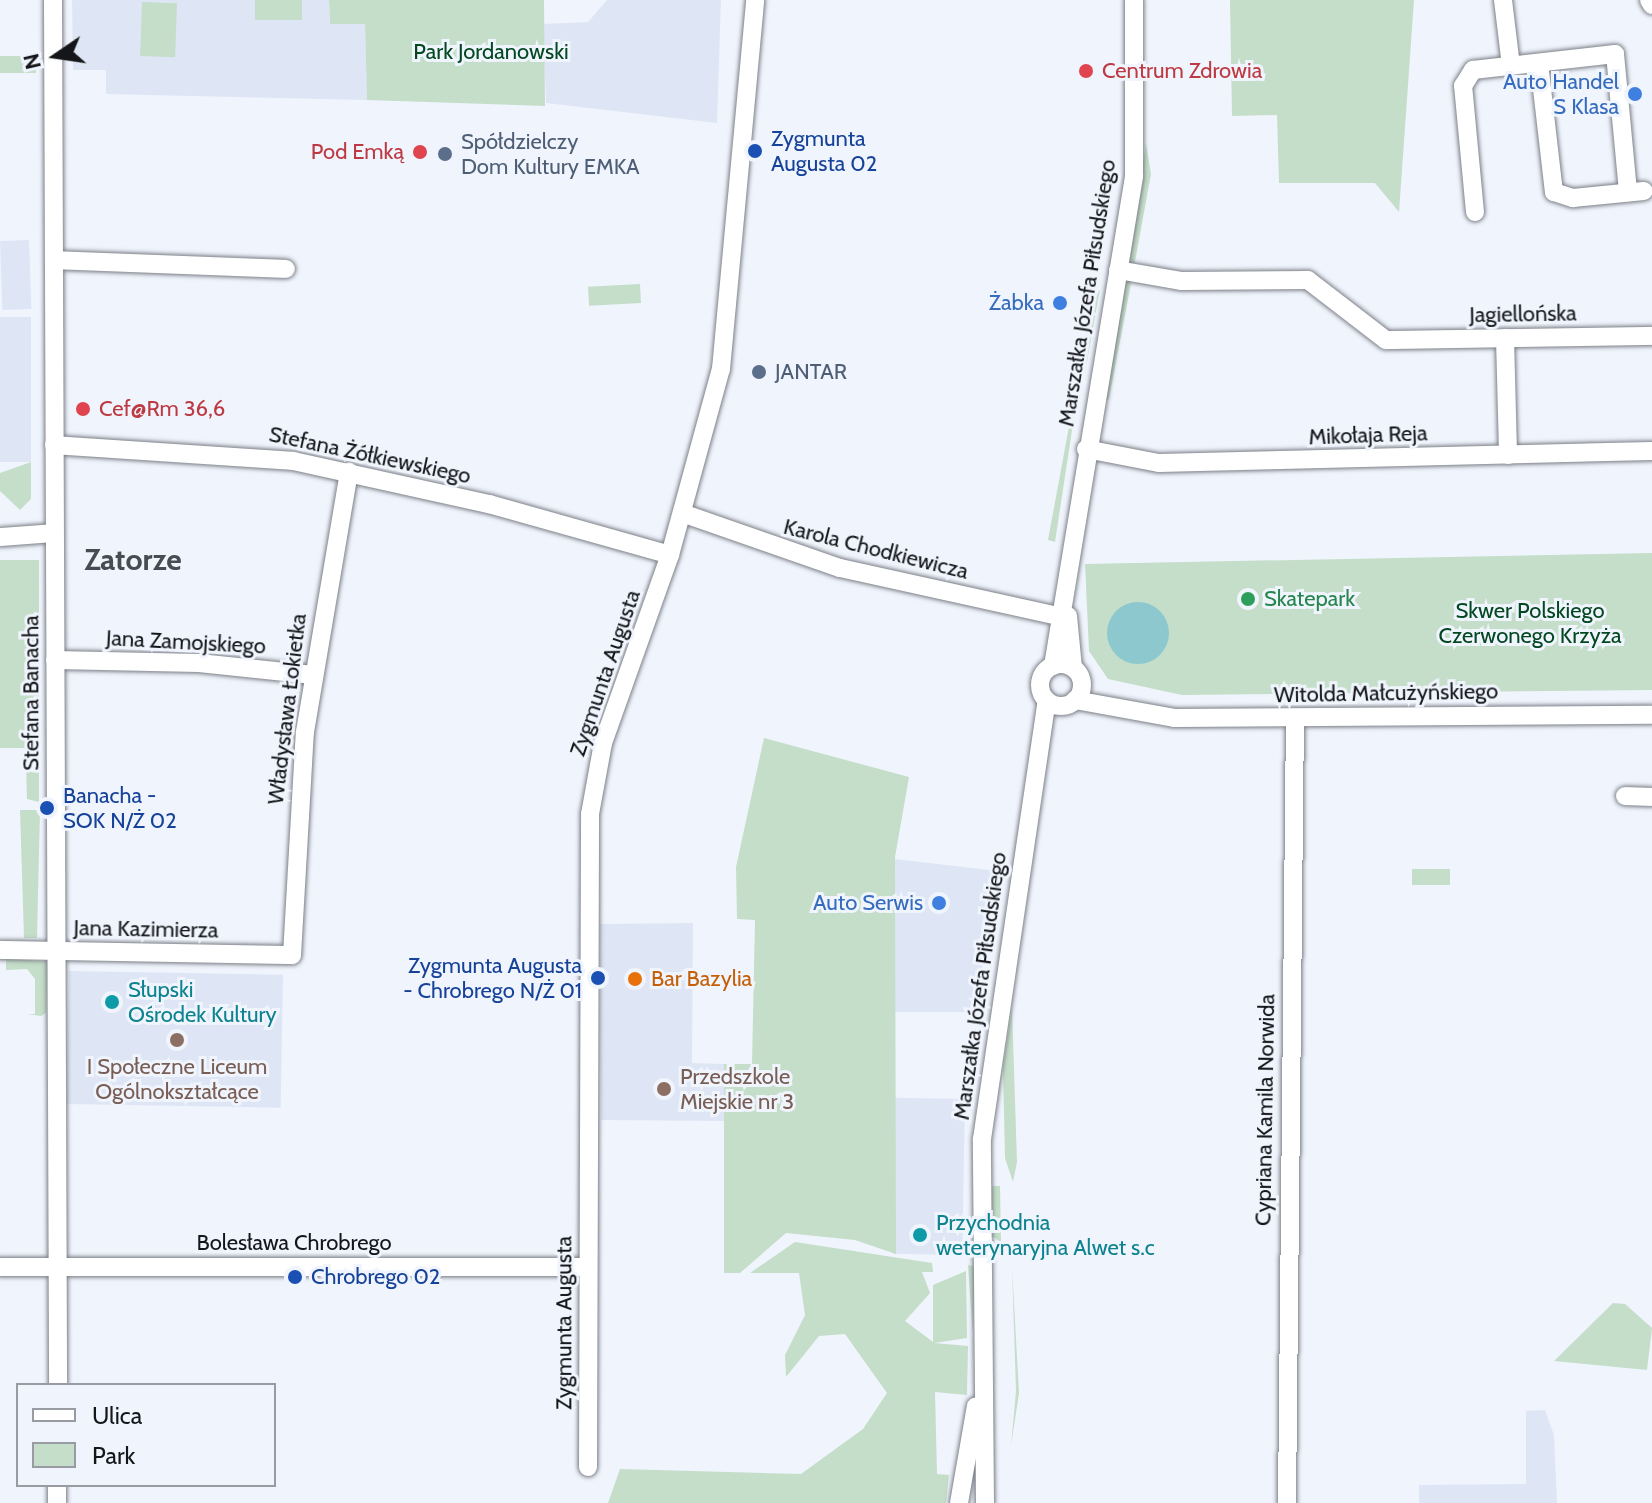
<!DOCTYPE html>
<html>
<head>
<meta charset="utf-8">
<style>
  body { margin:0 }
  #map { position:relative; width:1652px; height:1503px; overflow:hidden; background:#f0f4fd; font-family:Cabin,sans-serif }
  div>[style] { position:absolute }
  .built>* { inset:0; background:#dee6f5; transform-origin:0 0 }
  .green>* { inset:0; background:#c4dec9; transform-origin:0 0 }
  .water>* { inset:0; background:#8dc8ce }
  .round { border-radius:50% }
  .roads { filter:drop-shadow(0 0 2px #7c8087) drop-shadow(0 0 2px #7c8087) }
  .minor>* { height:18px; margin:-9px; padding:0 9px; transform-origin:9px; border-radius:9px; background:#fff }
  .minor>.ring { margin:-9px; padding:0; box-sizing:content-box; background:none; border:18px solid #fff; border-radius:50% }
  .dots>* { width:22px; height:22px; translate:-50% -50%; box-sizing:border-box; border:4px solid #f0f4fd; border-radius:50% }
  span { translate:-50% -50%; white-space:nowrap; text-align:center; line-height:1.15; -webkit-text-stroke:6px #f0f4fd; paint-order:stroke }
  .park-label { font-size:22px; color:#034821 }
  .health-label { font-size:22px; color:#be3a42 }
  .left { translate:0 -50%; text-align:left }
  .right { translate:-100% -50%; text-align:right }
  .shop-label { font-size:22px; color:#366cbe }
  .transit-label { font-size:22px; color:#164399 }
  .service-label { font-size:22px; color:#4e5e75 }
  .street-label { font-size:22px; color:#141619 }
  .leisure-label { font-size:22px; color:#27864d }
  .food-label { font-size:22px; color:#c56008 }
  .culture-label { font-size:22px; color:#0d838f }
  .education-label { font-size:22px; color:#785e54 }
  .district-label { font-size:30px; color:#474b52; font-weight:700 }
  .legend { position:absolute; left:16px; top:1383px; width:260px; height:104px; box-sizing:border-box; background:#f0f4fd; border:2px solid #989ba2; margin:0; padding:10px 14px; list-style:none; font-size:24px; color:#141619 }
  .legend li { display:flex; align-items:center; gap:16px; height:40px }
  .legend b { width:40px; border:2px solid #989ba2 }
  .north { position:absolute; left:16px; top:16px; width:80px; height:80px; -webkit-text-stroke:6px #f0f4fd; paint-order:stroke; rotate:257deg; font-size:22px; font-weight:700; line-height:32px; text-align:center; color:#141619 }
  .north::after { content:''; display:block; margin:auto; width:28px; height:36px; background:#141619; clip-path:polygon(50% 0,100% 100%,50% 72%,0 100%) }
</style>
</head>
<body>
<div id="map">
  <div class="built">
    <i style="clip-path:polygon(72px 0,329px 0,330px 24px,365px 24px,367px 100px,106px 94px,106px 70px,73px 70px)"></i>
    <i style="clip-path:polygon(607px 0,721px 0,717px 123px,546px 103px,543px 24px,588px 22px)"></i>
    <i style="left:29px;top:240px;width:69px;height:29px;rotate:88deg"></i>
    <i style="left:31px;top:317px;width:145px;height:31px;rotate:90deg"></i>
    <i style="clip-path:polygon(895px 859px,997px 871px,975px 1012px,895px 1012px)"></i>
    <i style="clip-path:polygon(693px 923px,692px 1063px,724px 1064px,725px 1121px,601px 1120px,600px 924px)"></i>
    <i style="left:69px;top:971px;width:214px;height:133px;rotate:1deg"></i>
    <i style="left:965px;top:1099px;width:156px;height:70px;rotate:91deg"></i>
    <i style="clip-path:polygon(1545px 1410px,1554px 1435px,1557px 1503px,1419px 1503px,1419px 1485px,1526px 1484px,1526px 1411px)"></i>
  </div>
  <div class="green">
    <i style="left:255px;top:0;width:47px;height:20px"></i>
    <i style="clip-path:polygon(329px 0,544px 0,545px 106px,367px 100px,365px 24px,330px 24px)"></i>
    <i style="clip-path:polygon(1230px 0,1414px 0,1399px 212px,1375px 183px,1279px 183px,1277px 115px,1232px 116px)"></i>
    <i style="left:142px;top:2px;width:35px;height:54px;rotate:2deg"></i>
    <i style="left:0;top:56px;width:36px;height:17px"></i>
    <i style="clip-path:polygon(1146px 143px,1151px 174px,1134px 267px,1128px 262px)"></i>
    <i style="clip-path:polygon(1132px 278px,1109px 399px,1105px 401px,1126px 282px)"></i>
    <i style="left:640px;top:284px;width:19px;height:52px;rotate:87deg"></i>
    <i style="clip-path:polygon(1100px 289px,1087px 361px,1077px 396px,1091px 306px)"></i>
    <i style="clip-path:polygon(1076px 404px,1055px 542px,1048px 540px,1073px 405px)"></i>
    <i style="clip-path:polygon(31px 462px,31px 499px,20px 510px,0 491px,0 473px)"></i>
    <i style="clip-path:polygon(1652px 553px,1652px 690px,1182px 695px,1108px 679px,1089px 651px,1085px 564px)"></i>
    <i style="left:0;top:560px;width:39px;height:188px"></i>
    <i style="clip-path:polygon(764px 738px,909px 777px,895px 857px,896px 1254px,855px 1240px,786px 1233px,740px 1273px,724px 1273px,724px 1064px,752px 1064px,755px 920px,737px 919px,736px 867px)"></i>
    <i style="clip-path:polygon(26px 761px,39px 761px,39px 802px,27px 799px)"></i>
    <i style="clip-path:polygon(20px 810px,40px 810px,37px 938px,24px 938px)"></i>
    <i style="left:1412px;top:869px;width:38px;height:16px"></i>
    <i style="clip-path:polygon(6px 958px,48px 962px,46px 1013px,41px 1016px,27px 1014px,35px 1014px,35px 979px,27px 969px,6px 970px)"></i>
    <i style="clip-path:polygon(1012px 1008px,1017px 1162px,1013px 1182px,1005px 1158px,1003px 1068px)"></i>
    <i style="clip-path:polygon(992px 1186px,1000px 1186px,1001px 1242px,990px 1235px)"></i>
    <i style="clip-path:polygon(795px 1242px,932px 1263px,933px 1272px,922px 1272px,930px 1293px,905px 1321px,933px 1342px,933px 1285px,966px 1271px,967px 1338px,934px 1343px,968px 1346px,967px 1395px,935px 1392px,937px 1474px,949px 1475px,946px 1503px,608px 1503px,620px 1469px,801px 1474px,863px 1429px,887px 1393px,845px 1334px,819px 1336px,786px 1377px,785px 1355px,805px 1315px,799px 1273px,750px 1273px)"></i>
    <i style="clip-path:polygon(968px 1265px,975px 1267px,971px 1388px,973px 1338px)"></i>
    <i style="clip-path:polygon(1012px 1267px,1019px 1393px,1011px 1446px,1016px 1391px)"></i>
    <i style="clip-path:polygon(1613px 1303px,1625px 1304px,1652px 1328px,1647px 1370px,1554px 1361px)"></i>
  </div>
  <div class="water">
    <i class="round" style="left:1107px;top:602px;width:62px;height:62px"></i>
  </div>
  <div class="roads">
    <div class="minor">
      <i style="left:53px;top:0;width:1385px;rotate:89.79deg"></i>
      <i style="left:1503px;top:0;width:66px;rotate:83.1deg"></i>
      <i style="left:1649px;top:0;width:6px;rotate:59deg"></i>
      <i style="left:1539px;top:63px;width:130px;rotate:83.4deg"></i>
      <i style="left:1554px;top:192px;width:20px;rotate:18deg"></i>
      <i style="left:1573px;top:198px;width:71px;rotate:-5.6deg"></i>
      <i style="left:1475px;top:212px;width:127px;rotate:-95.4deg"></i>
      <i style="left:1463px;top:86px;width:19px;rotate:-58deg"></i>
      <i style="left:1473px;top:70px;width:143px;rotate:-6.4deg"></i>
      <i style="left:1615px;top:54px;width:139px;rotate:84.6deg"></i>
      <i style="left:54px;top:260px;width:232px;rotate:2.2deg"></i>
      <i style="left:1118px;top:270px;width:65px;rotate:9.8deg"></i>
      <i style="left:1182px;top:281px;width:126px;rotate:-0.5deg"></i>
      <i style="left:1308px;top:280px;width:98px;rotate:37.6deg"></i>
      <i style="left:1386px;top:340px;width:266px;rotate:-0.9deg"></i>
      <i style="left:1505px;top:338px;width:117px;rotate:88.5deg"></i>
      <i style="left:54px;top:445px;width:240px;rotate:3.8deg"></i>
      <i style="left:293px;top:461px;width:201px;rotate:12.4deg"></i>
      <i style="left:489px;top:504px;width:188px;rotate:15.7deg"></i>
      <i style="left:1086px;top:449px;width:74px;rotate:10.9deg"></i>
      <i style="left:1159px;top:463px;width:493px;rotate:-1.4deg"></i>
      <i style="left:682px;top:513px;width:167px;rotate:19.2deg"></i>
      <i style="left:840px;top:568px;width:227px;rotate:12.4deg"></i>
      <i style="left:0;top:537px;width:54px;rotate:-4.2deg"></i>
      <i style="left:1068px;top:616px;width:52px;rotate:84.5deg"></i>
      <i style="left:55px;top:660px;width:144px;rotate:1.2deg"></i>
      <i style="left:199px;top:663px;width:115px;rotate:6deg"></i>
      <i class="ring" style="left:1040px;top:664px;width:24px;height:24px"></i>
      <i style="left:1053px;top:666px;width:497px;rotate:-80.6deg"></i>
      <i style="left:1134px;top:176px;width:176px;rotate:-90deg"></i>
      <i style="left:1075px;top:700px;width:102px;rotate:10.2deg"></i>
      <i style="left:1175px;top:718px;width:477px;rotate:-0.4deg"></i>
      <i style="left:1625px;top:796px;width:27px;rotate:2deg"></i>
      <i style="left:0;top:950px;width:292px;rotate:1deg"></i>
      <i style="left:292px;top:955px;width:223px;rotate:-86.7deg"></i>
      <i style="left:305px;top:732px;width:264px;rotate:-80.4deg"></i>
      <i style="left:0;top:1267px;width:588px"></i>
      <i style="left:588px;top:1467px;width:653px;rotate:-89.82deg"></i>
      <i style="left:590px;top:814px;width:72px;rotate:-79.6deg"></i>
      <i style="left:603px;top:743px;width:200px;rotate:-70.4deg"></i>
      <i style="left:670px;top:555px;width:193px;rotate:-74.7deg"></i>
      <i style="left:721px;top:369px;width:371px;rotate:-84.7deg"></i>
      <i style="left:57px;top:1503px;width:18px;rotate:-90deg"></i>
      <i style="left:959px;top:1503px;width:98px;rotate:-80.1deg"></i>
      <i style="left:985px;top:1503px;width:364px;rotate:-90.5deg"></i>
      <i style="left:982px;top:1139px;width:443px;rotate:-81.6deg"></i>
      <i style="left:1287px;top:1503px;width:785px;rotate:-89.42deg"></i>
    </div>
  </div>
  <div class="dots">
    <i style="left:1086px;top:71px;background:#e0444e"></i>
    <i style="left:1635px;top:94px;background:#3f7fe0"></i>
    <i style="left:755px;top:151px;background:#1a4fb4"></i>
    <i style="left:420px;top:152px;background:#e0444e"></i>
    <i style="left:445px;top:154px;background:#5c6f8a"></i>
    <i style="left:1060px;top:303px;background:#3f7fe0"></i>
    <i style="left:759px;top:372px;background:#5c6f8a"></i>
    <i style="left:83px;top:409px;background:#e0444e"></i>
    <i style="left:1248px;top:599px;background:#2e9e5b"></i>
    <i style="left:47px;top:808px;background:#1a4fb4"></i>
    <i style="left:939px;top:903px;background:#3f7fe0"></i>
    <i style="left:598px;top:978px;background:#1a4fb4"></i>
    <i style="left:635px;top:979px;background:#e8710a"></i>
    <i style="left:112px;top:1002px;background:#0f9aa8"></i>
    <i style="left:177px;top:1040px;background:#8d6e63"></i>
    <i style="left:664px;top:1089px;background:#8d6e63"></i>
    <i style="left:920px;top:1235px;background:#0f9aa8"></i>
    <i style="left:295px;top:1277px;background:#1a4fb4"></i>
  </div>
  <div class="park-label">
    <span style="left:491px;top:52px">Park Jordanowski</span>
    <span style="left:1530px;top:623px">Skwer Polskiego<br>Czerwonego Krzyża</span>
  </div>
  <div class="health-label">
    <span class="left" style="left:1102px;top:71px">Centrum Zdrowia</span>
    <span class="right" style="left:404px;top:152px">Pod Emką</span>
    <span class="left" style="left:99px;top:409px">Cef@Rm 36,6</span>
  </div>
  <div class="shop-label">
    <span class="right" style="left:1619px;top:94px">Auto Handel<br>S Klasa</span>
    <span class="right" style="left:1044px;top:303px">Żabka</span>
    <span class="right" style="left:923px;top:903px">Auto Serwis</span>
  </div>
  <div class="transit-label">
    <span class="left" style="left:771px;top:151px">Zygmunta<br>Augusta 02</span>
    <span class="left" style="left:63px;top:808px">Banacha -<br>SOK N/Ż 02</span>
    <span class="right" style="left:582px;top:978px">Zygmunta Augusta<br>- Chrobrego N/Ż 01</span>
    <span class="left" style="left:311px;top:1277px">Chrobrego 02</span>
  </div>
  <div class="service-label">
    <span class="left" style="left:461px;top:154px">Spółdzielczy<br>Dom Kultury EMKA</span>
    <span class="left" style="left:775px;top:372px">JANTAR</span>
  </div>
  <div class="street-label">
    <span style="left:1087px;top:293px;rotate:-81deg">Marszałka Józefa Piłsudskiego</span>
    <span style="left:1523px;top:314px;rotate:-1deg">Jagiellońska</span>
    <span style="left:1368px;top:435px;rotate:-2deg">Mikołaja Reja</span>
    <span style="left:370px;top:455px;rotate:12deg">Stefana Żółkiewskiego</span>
    <span style="left:876px;top:549px;rotate:14deg">Karola Chodkiewicza</span>
    <span style="left:186px;top:642px;rotate:3deg">Jana Zamojskiego</span>
    <span style="left:605px;top:673px;rotate:-71deg">Zygmunta Augusta</span>
    <span style="left:31px;top:693px;rotate:-90deg">Stefana Banacha</span>
    <span style="left:1386px;top:693px;rotate:-1deg">Witolda Małcużyńskiego</span>
    <span style="left:287px;top:709px;rotate:-83deg">Władysława Łokietka</span>
    <span style="left:146px;top:929px;rotate:1deg">Jana Kazimierza</span>
    <span style="left:980px;top:986px;rotate:-82deg">Marszałka Józefa Piłsudskiego</span>
    <span style="left:1265px;top:1110px;rotate:-89deg">Cypriana Kamila Norwida</span>
    <span style="left:294px;top:1243px">Bolesława Chrobrego</span>
    <span style="left:564px;top:1323px;rotate:-90deg">Zygmunta Augusta</span>
  </div>
  <div class="leisure-label">
    <span class="left" style="left:1264px;top:599px">Skatepark</span>
  </div>
  <div class="food-label">
    <span class="left" style="left:651px;top:979px">Bar Bazylia</span>
  </div>
  <div class="culture-label">
    <span class="left" style="left:128px;top:1002px">Słupski<br>Ośrodek Kultury</span>
    <span class="left" style="left:936px;top:1235px">Przychodnia<br>weterynaryjna Alwet s.c</span>
  </div>
  <div class="education-label">
    <span style="left:177px;top:1079px">I Społeczne Liceum<br>Ogólnokształcące</span>
    <span class="left" style="left:680px;top:1089px">Przedszkole<br>Miejskie nr 3</span>
  </div>
  <div class="district-label">
    <span style="left:133px;top:560px">Zatorze</span>
  </div>
  <ul class="legend">
  <li><b style="height:10px;background:#fff"></b>Ulica</li>
  <li><b style="height:22px;background:#c4dec9"></b>Park</li>
  </ul>
  <div class="north">N</div>
</div>
</body>
</html>
